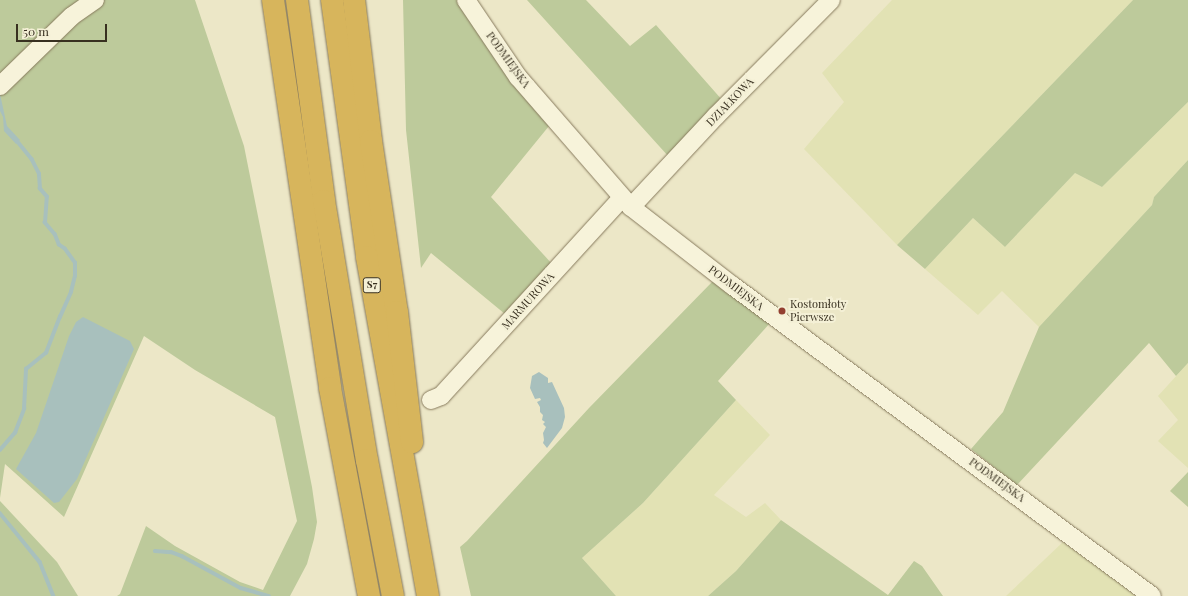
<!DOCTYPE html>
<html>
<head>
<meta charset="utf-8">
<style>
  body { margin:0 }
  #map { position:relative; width:1188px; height:596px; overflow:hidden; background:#ece7c7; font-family:"Playfair Display",serif }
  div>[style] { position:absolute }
  .farmland>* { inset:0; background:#e2e2b4 }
  .green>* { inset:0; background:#bdca9b }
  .water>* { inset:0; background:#a8c0bd }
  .stream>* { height:3.5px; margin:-1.75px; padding:0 1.75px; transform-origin:1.75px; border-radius:1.75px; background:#a8c0bd }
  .roads { filter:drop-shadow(0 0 1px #877a5d) drop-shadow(0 0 1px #877a5d) }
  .minor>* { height:18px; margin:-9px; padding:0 9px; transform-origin:9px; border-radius:9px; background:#f7f3da }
  .highway>* { height:22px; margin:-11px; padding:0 11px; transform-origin:11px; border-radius:11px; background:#d7b55c }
  .dots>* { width:11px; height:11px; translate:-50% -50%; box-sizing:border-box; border:2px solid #f4f0d6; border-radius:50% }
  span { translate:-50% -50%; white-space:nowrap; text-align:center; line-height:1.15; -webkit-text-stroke:4px #f4f0d6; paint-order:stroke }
  .shield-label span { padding:1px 3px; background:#f4f0d6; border:1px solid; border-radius:3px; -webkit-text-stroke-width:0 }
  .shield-label { font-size:10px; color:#383020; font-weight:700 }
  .street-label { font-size:11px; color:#383020 }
  .poi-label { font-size:11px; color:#383020 }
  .left { translate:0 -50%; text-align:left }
  .scale { position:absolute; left:16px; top:24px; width:91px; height:18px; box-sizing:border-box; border:2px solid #383020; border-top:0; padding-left:5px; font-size:12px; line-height:14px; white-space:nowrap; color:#383020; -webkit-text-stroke:3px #f4f0d6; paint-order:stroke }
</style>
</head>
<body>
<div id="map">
  <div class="farmland">
    <i style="clip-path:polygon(892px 0,1133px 0,897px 245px,804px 149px,844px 102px,822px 73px)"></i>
    <i style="clip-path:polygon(1188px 102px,1188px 160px,1154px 197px,1152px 205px,1039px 327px,1002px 291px,978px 315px,925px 269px,973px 218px,1005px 247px,1075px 173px,1102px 187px)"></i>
    <i style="clip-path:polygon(1188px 363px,1188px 468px,1158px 441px,1178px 420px,1158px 396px)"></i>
    <i style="clip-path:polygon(736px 400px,770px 435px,714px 495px,746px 517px,765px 503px,781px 520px,736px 571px,708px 596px,616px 596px,582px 558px,643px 503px)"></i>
    <i style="clip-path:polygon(1063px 542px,1104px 571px,1136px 596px,1006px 596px)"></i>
  </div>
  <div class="green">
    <i style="clip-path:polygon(0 0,195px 0,244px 146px,312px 487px,317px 522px,314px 539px,307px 564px,290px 596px,117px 596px,120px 594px,146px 526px,175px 546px,240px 582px,263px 590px,297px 521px,275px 417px,195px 370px,144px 336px,64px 517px,5px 464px,0 498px)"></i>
    <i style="clip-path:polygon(403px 0,458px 0,549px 126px,491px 197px,553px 265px,505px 314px,431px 253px,421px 268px,406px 130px)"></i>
    <i style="clip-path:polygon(527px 0,586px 0,630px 46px,656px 25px,723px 101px,669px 157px)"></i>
    <i style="clip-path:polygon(1133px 0,1188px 0,1188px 102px,1102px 187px,1075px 173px,1005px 247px,973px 218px,925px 269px,897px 245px)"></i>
    <i style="clip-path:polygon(1188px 160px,1188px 363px,1176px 376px,1149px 343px,1017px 485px,971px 449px,1003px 412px,1039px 327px,1152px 205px,1154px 197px)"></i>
    <i style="clip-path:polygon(713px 281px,770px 323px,718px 381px,736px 400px,643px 503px,582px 558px,616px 596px,471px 596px,460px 547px,467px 541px,589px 408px)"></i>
    <i style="clip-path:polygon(1188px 472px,1188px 507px,1170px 491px)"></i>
    <i style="clip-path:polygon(0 501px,57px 562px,78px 596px,0 596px)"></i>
    <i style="clip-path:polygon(781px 520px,888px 595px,914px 561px,922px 566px,943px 596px,708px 596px,736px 571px)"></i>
  </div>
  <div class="water">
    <i style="clip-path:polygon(0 94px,7px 126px,20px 140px,16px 144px,4px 131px,3px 117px,0 111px)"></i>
    <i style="clip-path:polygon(83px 317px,130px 341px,134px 349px,77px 479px,59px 502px,54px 503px,16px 469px,36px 433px,69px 336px,76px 322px)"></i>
    <i style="clip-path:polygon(539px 372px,548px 378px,548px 383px,552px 382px,564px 408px,565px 417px,562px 428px,547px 448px,543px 443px,544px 440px,543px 433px,546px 427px,543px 424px,545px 422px,542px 420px,543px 415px,540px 412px,540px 407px,537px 402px,541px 400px,540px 398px,535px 399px,530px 388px,532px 376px)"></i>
  </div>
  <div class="stream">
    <i style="left:0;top:450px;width:23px;rotate:-49deg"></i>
    <i style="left:15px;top:433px;width:26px;rotate:-69deg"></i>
    <i style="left:24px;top:409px;width:40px;rotate:-87.1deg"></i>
    <i style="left:26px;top:369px;width:26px;rotate:-39deg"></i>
    <i style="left:46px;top:353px;width:39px;rotate:-69deg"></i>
    <i style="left:60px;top:317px;width:27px;rotate:-66deg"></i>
    <i style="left:71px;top:292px;width:16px;rotate:-76deg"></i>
    <i style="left:75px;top:276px;width:13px;rotate:-90deg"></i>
    <i style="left:75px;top:263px;width:17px;rotate:-126deg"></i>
    <i style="left:65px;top:249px;width:7px;rotate:-146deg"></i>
    <i style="left:59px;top:245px;width:11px;rotate:-112deg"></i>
    <i style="left:55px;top:235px;width:16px;rotate:-130deg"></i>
    <i style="left:45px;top:223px;width:26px;rotate:-86deg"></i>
    <i style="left:47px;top:197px;width:11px;rotate:-131deg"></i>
    <i style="left:40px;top:189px;width:15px;rotate:-94deg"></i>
    <i style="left:39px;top:174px;width:16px;rotate:-117deg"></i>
    <i style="left:32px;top:160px;width:27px;rotate:-129deg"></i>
    <i style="left:0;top:513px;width:63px;rotate:50.8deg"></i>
    <i style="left:40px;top:562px;width:37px;rotate:68deg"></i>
    <i style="left:155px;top:551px;width:16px;rotate:4deg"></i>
    <i style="left:171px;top:552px;width:12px;rotate:20deg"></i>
    <i style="left:182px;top:556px;width:67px;rotate:28.5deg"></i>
    <i style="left:241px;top:588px;width:29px;rotate:16deg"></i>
  </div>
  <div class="roads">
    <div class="minor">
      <i style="left:466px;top:0;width:93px;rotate:56deg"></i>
      <i style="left:518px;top:77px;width:172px;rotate:49deg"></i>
      <i style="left:631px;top:207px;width:129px;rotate:37.8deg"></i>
      <i style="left:733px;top:286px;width:521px;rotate:36.5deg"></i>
      <i style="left:0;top:86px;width:100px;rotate:-44.2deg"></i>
      <i style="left:72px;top:16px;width:28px;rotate:-35deg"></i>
      <i style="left:631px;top:207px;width:125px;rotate:-47deg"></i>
      <i style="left:716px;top:116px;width:163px;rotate:-45.2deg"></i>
      <i style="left:431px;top:400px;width:11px;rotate:-22deg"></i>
      <i style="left:441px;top:396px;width:268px;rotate:-47.6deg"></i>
    </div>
    <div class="highway">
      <i style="left:273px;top:0;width:392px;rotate:81.6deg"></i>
      <i style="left:330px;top:388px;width:212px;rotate:79.4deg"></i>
      <i style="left:297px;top:0;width:203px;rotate:82.3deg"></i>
      <i style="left:324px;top:201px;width:263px;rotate:80.6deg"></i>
      <i style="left:367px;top:460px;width:138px;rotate:79.2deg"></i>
      <i style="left:332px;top:0;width:259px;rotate:82.2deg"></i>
      <i style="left:367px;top:257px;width:344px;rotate:79.8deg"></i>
      <i style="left:354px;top:0;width:142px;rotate:83.1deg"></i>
      <i style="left:371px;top:141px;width:173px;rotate:81.4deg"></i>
      <i style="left:397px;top:312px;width:131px;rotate:83.4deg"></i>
    </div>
  </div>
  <div class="dots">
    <i style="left:782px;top:311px;background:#933f30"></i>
  </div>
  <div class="shield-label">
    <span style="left:372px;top:285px">S7</span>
  </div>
  <div class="street-label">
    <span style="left:508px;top:60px;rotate:54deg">PODMIEJSKA</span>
    <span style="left:730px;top:102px;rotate:-46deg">DZIAŁKOWA</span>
    <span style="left:736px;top:288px;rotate:37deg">PODMIEJSKA</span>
    <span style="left:528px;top:301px;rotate:-48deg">MARMUROWA</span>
    <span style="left:997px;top:480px;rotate:36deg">PODMIEJSKA</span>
  </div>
  <div class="poi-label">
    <span class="left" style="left:790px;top:311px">Kostomłoty<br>Pierwsze</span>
  </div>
  <div class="scale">50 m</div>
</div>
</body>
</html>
